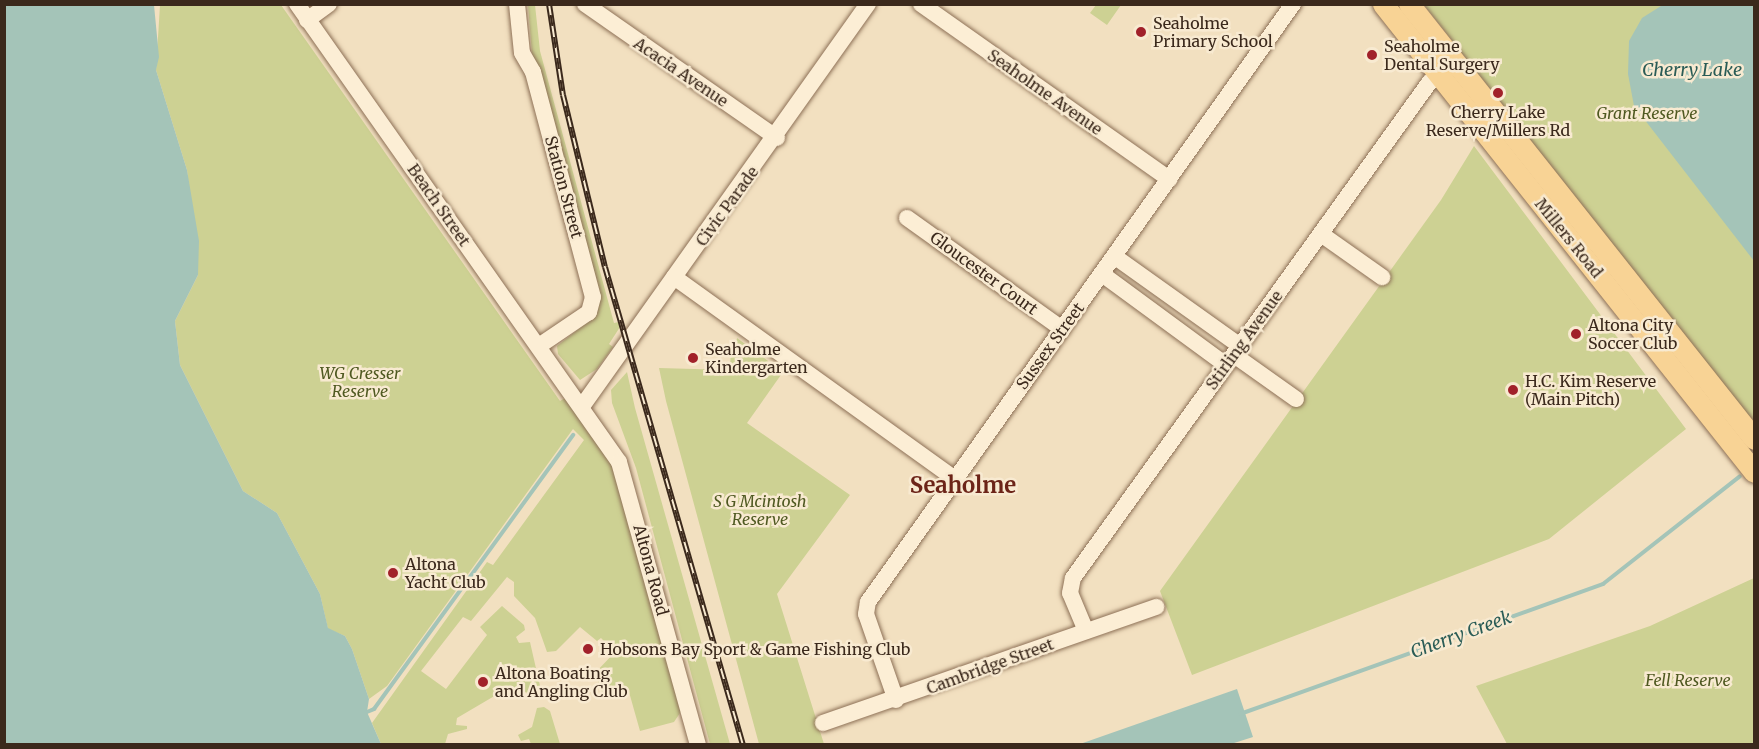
<!DOCTYPE html>
<html>
<head>
<meta charset="utf-8">
<style>
  body { margin:0 }
  #map { position:relative; width:1759px; height:749px; overflow:hidden; background:#f2e0c0; font-family:Merriweather,serif }
  div>[style] { position:absolute }
  .green>* { inset:0; background:#cdd193 }
  .water>* { inset:0; background:#a4c4b8 }
  .stream>* { height:4px; margin:-2px; padding:0 2px; transform-origin:2px; border-radius:2px; background:#a4c4b8 }
  .roads { filter:drop-shadow(0 0 2px #8d7056) drop-shadow(0 0 2px #8d7056) }
  .minor>* { height:16px; margin:-8px; padding:0 8px; transform-origin:8px; border-radius:8px; background:#fceed5 }
  .major>* { height:21px; margin:-10.5px; padding:0 10.5px; transform-origin:10.5px; border-radius:10.5px; background:#f8d395 }
  .rail>* { height:6px; margin-top:-3px; transform-origin:0; background:repeating-linear-gradient(90deg,#f8ead1 0 11px,#3b291c 0 22px); box-sizing:border-box; border-block:2px solid #3b291c }
  .dots>* { width:16px; height:16px; translate:-50% -50%; box-sizing:border-box; border:3px solid #f8ead1; border-radius:50% }
  span { translate:-50% -50%; white-space:nowrap; text-align:center; line-height:1.15; -webkit-text-stroke:5px #f8ead1; paint-order:stroke }
  .poi-label { font-size:16px; color:#3b291c }
  .left { translate:0 -50%; text-align:left }
  .street-label { font-size:16px; color:#3b291c }
  .park-label { font-size:16px; color:#4f5921; font-style:italic }
  .water-label { font-size:18px; color:#2a5c56; font-style:italic }
  .district-label { font-size:22px; color:#6c2418; font-weight:700 }
  .frame { position:absolute; inset:0; border:6px solid #3b291c; pointer-events:none }
</style>
</head>
<body>
<div id="map">
  <div class="green">
    <i style="clip-path:polygon(160px 5px,281px 5px,560px 401px,565px 398px,611px 461px,682px 710px,674px 722px,640px 731px,629px 692px,604px 698px,595px 673px,615px 652px,601px 638px,597px 641px,580px 627px,556px 651px,547px 652px,535px 618px,514px 596px,514px 582px,507px 577px,471px 621px,463px 617px,421px 671px,446px 689px,487px 635px,480px 627px,502px 606px,524px 625px,525px 630px,516px 637px,519px 643px,530px 642px,540px 686px,529px 693px,508px 688px,457px 718px,456px 725px,467px 726px,467px 729px,448px 734px,445px 744px,381px 744px,372px 723px,487px 562px,493px 565px,584px 440px,573px 429px,387px 686px,369px 699px,352px 649px,345px 636px,328px 629px,320px 594px,277px 513px,243px 491px,180px 365px,175px 321px,198px 275px,187px 170px,156px 70px)"></i>
    <i style="clip-path:polygon(528px 5px,535px 5px,540px 51px,614px 323px,619px 322px,620px 327px,609px 344px,613px 347px,597px 369px,580px 380px,558px 354px,557px 346px,593px 318px,600px 293px,541px 72px,532px 54px)"></i>
    <i style="clip-path:polygon(1096px 5px,1096px 4px,1121px 5px,1107px 25px,1090px 13px)"></i>
    <i style="clip-path:polygon(1424px 5px,1754px 5px,1754px 423px)"></i>
    <i style="clip-path:polygon(1474px 146px,1686px 429px,1549px 539px,1192px 675px,1160px 591px,1441px 200px)"></i>
    <i style="clip-path:polygon(737px 338px,783px 372px,747px 423px,850px 495px,777px 594px,824px 744px,759px 744px,666px 401px,659px 368px,730px 370px,731px 346px,736px 346px)"></i>
    <i style="clip-path:polygon(627px 372px,635px 408px,730px 744px,710px 744px,636px 468px,612px 403px,611px 390px)"></i>
    <i style="clip-path:polygon(1754px 578px,1754px 744px,1507px 744px,1476px 686px,1650px 626px)"></i>
    <i style="clip-path:polygon(544px 707px,550px 711px,560px 744px,531px 744px,529px 739px,521px 741px,518px 735px,532px 727px,537px 708px)"></i>
  </div>
  <div class="water">
    <i style="clip-path:polygon(4px 5px,154px 5px,159px 57px,156px 70px,187px 170px,199px 241px,198px 275px,175px 321px,180px 365px,243px 491px,277px 513px,320px 594px,328px 628px,345px 636px,352px 649px,369px 699px,367px 712px,381px 744px,5px 744px)"></i>
    <i style="clip-path:polygon(1754px 5px,1754px 261px,1634px 106px,1628px 74px,1629px 41px,1642px 18px,1661px 6px)"></i>
    <i style="clip-path:polygon(1237px 689px,1253px 737px,1231px 744px,1080px 744px)"></i>
  </div>
  <div class="stream">
    <i style="left:367px;top:712px;width:8px;rotate:-23deg"></i>
    <i style="left:374px;top:709px;width:339px;rotate:-54deg"></i>
    <i style="left:1240px;top:714px;width:386px;rotate:-19.7deg"></i>
    <i style="left:1603px;top:584px;width:174px;rotate:-38.2deg"></i>
  </div>
  <div class="roads">
    <div class="minor">
      <i style="left:297px;top:4px;width:560px;rotate:54.89deg"></i>
      <i style="left:619px;top:462px;width:293px;rotate:74.4deg"></i>
      <i style="left:517px;top:4px;width:49px;rotate:84.2deg"></i>
      <i style="left:522px;top:53px;width:22px;rotate:60deg"></i>
      <i style="left:533px;top:72px;width:233px;rotate:75.1deg"></i>
      <i style="left:593px;top:297px;width:16px;rotate:105deg"></i>
      <i style="left:589px;top:312px;width:60px;rotate:145.8deg"></i>
      <i style="left:585px;top:4px;width:234px;rotate:34.9deg"></i>
      <i style="left:921px;top:4px;width:304px;rotate:35.2deg"></i>
      <i style="left:307px;top:20px;width:27px;rotate:-36deg"></i>
      <i style="left:907px;top:218px;width:191px;rotate:35.6deg"></i>
      <i style="left:1321px;top:234px;width:75px;rotate:35.2deg"></i>
      <i style="left:1114px;top:256px;width:155px;rotate:35.5deg"></i>
      <i style="left:1102px;top:274px;width:154px;rotate:36.3deg"></i>
      <i style="left:674px;top:277px;width:346px;rotate:35.7deg"></i>
      <i style="left:1234px;top:355px;width:76px;rotate:35.4deg"></i>
      <i style="left:583px;top:405px;width:492px;rotate:-54.6deg"></i>
      <i style="left:1086px;top:631px;width:41px;rotate:-112.8deg"></i>
      <i style="left:1070px;top:593px;width:15px;rotate:-79deg"></i>
      <i style="left:1073px;top:578px;width:610px;rotate:-54.28deg"></i>
      <i style="left:1429px;top:83px;width:24px;rotate:-45deg"></i>
      <i style="left:896px;top:700px;width:91px;rotate:-109.2deg"></i>
      <i style="left:866px;top:614px;width:12px;rotate:-81deg"></i>
      <i style="left:868px;top:602px;width:734px;rotate:-54.6deg"></i>
      <i style="left:823px;top:723px;width:353px;rotate:-19.2deg"></i>
    </div>
    <div class="major">
      <i style="left:1383px;top:4px;width:597px;rotate:51.59deg"></i>
      <i style="left:1409px;top:4px;width:555px;rotate:51.58deg"></i>
    </div>
  </div>
  <div class="rail">
    <i style="left:549px;top:4px;width:92px;rotate:81.3deg"></i>
    <i style="left:563px;top:95px;width:177px;rotate:76.3deg"></i>
    <i style="left:605px;top:267px;width:497px;rotate:73.9deg"></i>
  </div>
  <div class="dots">
    <i style="left:1141px;top:32px;background:#a1212a"></i>
    <i style="left:1372px;top:55px;background:#a1212a"></i>
    <i style="left:1498px;top:93px;background:#a1212a"></i>
    <i style="left:1576px;top:334px;background:#a1212a"></i>
    <i style="left:693px;top:358px;background:#a1212a"></i>
    <i style="left:1513px;top:390px;background:#a1212a"></i>
    <i style="left:393px;top:573px;background:#a1212a"></i>
    <i style="left:588px;top:649px;background:#a1212a"></i>
    <i style="left:483px;top:682px;background:#a1212a"></i>
  </div>
  <div class="poi-label">
    <span class="left" style="left:1153px;top:32px">Seaholme<br>Primary School</span>
    <span class="left" style="left:1384px;top:55px">Seaholme<br>Dental Surgery</span>
    <span style="left:1498px;top:121px">Cherry Lake<br>Reserve/Millers Rd</span>
    <span class="left" style="left:1588px;top:334px">Altona City<br>Soccer Club</span>
    <span class="left" style="left:705px;top:358px">Seaholme<br>Kindergarten</span>
    <span class="left" style="left:1525px;top:390px">H.C. Kim Reserve<br>(Main Pitch)</span>
    <span class="left" style="left:405px;top:573px">Altona<br>Yacht Club</span>
    <span class="left" style="left:600px;top:649px">Hobsons Bay Sport &amp; Game Fishing Club</span>
    <span class="left" style="left:495px;top:682px">Altona Boating<br>and Angling Club</span>
  </div>
  <div class="street-label">
    <span style="left:681px;top:72px;rotate:34deg">Acacia Avenue</span>
    <span style="left:1045px;top:92px;rotate:35deg">Seaholme Avenue</span>
    <span style="left:564px;top:187px;rotate:75deg">Station Street</span>
    <span style="left:439px;top:205px;rotate:55deg">Beach Street</span>
    <span style="left:727px;top:206px;rotate:-54deg">Civic Parade</span>
    <span style="left:1569px;top:238px;rotate:51deg">Millers Road</span>
    <span style="left:984px;top:273px;rotate:36deg">Gloucester Court</span>
    <span style="left:1244px;top:340px;rotate:-54deg">Stirling Avenue</span>
    <span style="left:1050px;top:346px;rotate:-54deg">Sussex Street</span>
    <span style="left:651px;top:570px;rotate:75deg">Altona Road</span>
    <span style="left:990px;top:666px;rotate:-20deg">Cambridge Street</span>
  </div>
  <div class="park-label">
    <span style="left:1647px;top:113px">Grant Reserve</span>
    <span style="left:360px;top:382px">WG Cresser<br>Reserve</span>
    <span style="left:760px;top:510px">S G Mcintosh<br>Reserve</span>
    <span style="left:1688px;top:680px">Fell Reserve</span>
  </div>
  <div class="water-label">
    <span style="left:1692px;top:70px">Cherry Lake</span>
    <span style="left:1461px;top:635px;rotate:-20deg">Cherry Creek</span>
  </div>
  <div class="district-label">
    <span style="left:963px;top:486px">Seaholme</span>
  </div>
  <div class="frame"></div>
</div>
</body>
</html>
